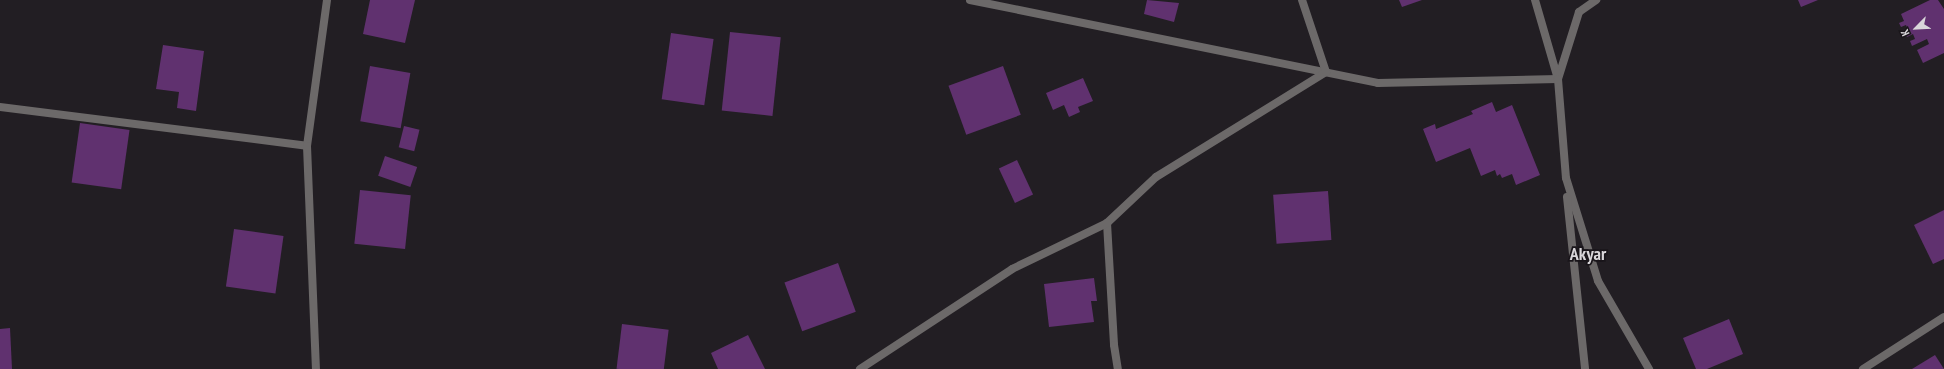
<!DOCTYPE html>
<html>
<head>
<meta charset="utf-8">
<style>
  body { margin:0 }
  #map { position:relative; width:1944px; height:369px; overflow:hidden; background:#221e23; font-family:"PT Sans Narrow",sans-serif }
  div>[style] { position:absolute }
  .building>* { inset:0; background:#60316f; transform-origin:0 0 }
  .street>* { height:8px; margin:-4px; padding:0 4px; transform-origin:4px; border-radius:4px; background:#6c6969 }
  span { translate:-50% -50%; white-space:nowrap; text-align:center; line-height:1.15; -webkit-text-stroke:3.5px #19151a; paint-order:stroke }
  .district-label { font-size:18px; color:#d9d6da; font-weight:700 }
  .north { position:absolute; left:1896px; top:8px; width:40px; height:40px; -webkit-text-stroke:3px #19151a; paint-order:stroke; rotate:246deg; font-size:11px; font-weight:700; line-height:16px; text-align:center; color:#d9d6da }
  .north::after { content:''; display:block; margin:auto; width:14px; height:18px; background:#d9d6da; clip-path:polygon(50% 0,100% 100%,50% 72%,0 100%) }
</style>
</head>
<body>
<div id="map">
  <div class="building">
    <i style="clip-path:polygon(370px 0,415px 0,405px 43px,363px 34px)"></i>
    <i style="clip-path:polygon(1147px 0,1179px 3px,1174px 22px,1144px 14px)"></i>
    <i style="clip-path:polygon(1399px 0,1422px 0,1402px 7px)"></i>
    <i style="clip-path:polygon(1798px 0,1818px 0,1801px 7px)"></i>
    <i style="clip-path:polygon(1930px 0,1938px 0,1944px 9px,1944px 53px,1923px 63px,1917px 50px,1929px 44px,1927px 39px,1912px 46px,1910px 41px,1915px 39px,1913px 34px,1907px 37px,1905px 34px,1909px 32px,1906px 25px,1901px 27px,1899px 23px,1904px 21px,1901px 14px)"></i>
    <i style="left:730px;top:32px;width:51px;height:79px;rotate:6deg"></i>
    <i style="left:671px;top:33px;width:43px;height:67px;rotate:8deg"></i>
    <i style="clip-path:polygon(163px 45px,204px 51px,196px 111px,177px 108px,179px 92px,156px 89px)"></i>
    <i style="left:370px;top:66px;width:41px;height:56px;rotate:10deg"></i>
    <i style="left:1003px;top:66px;width:52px;height:58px;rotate:70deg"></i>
    <i style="clip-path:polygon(1083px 78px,1093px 101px,1078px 107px,1080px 112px,1069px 117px,1064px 105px,1053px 110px,1046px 93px)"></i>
    <i style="clip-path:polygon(1492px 102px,1496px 112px,1512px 105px,1540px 175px,1516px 185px,1512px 174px,1502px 178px,1500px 174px,1497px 176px,1495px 170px,1481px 176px,1470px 148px,1436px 162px,1423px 129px,1435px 124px,1436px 129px,1473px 114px,1471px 111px)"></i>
    <i style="left:80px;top:123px;width:50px;height:60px;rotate:8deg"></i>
    <i style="left:404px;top:126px;width:16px;height:22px;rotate:14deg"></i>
    <i style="left:385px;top:156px;width:34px;height:21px;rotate:19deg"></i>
    <i style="left:1017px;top:160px;width:38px;height:20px;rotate:65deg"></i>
    <i style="left:360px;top:190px;width:51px;height:54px;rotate:6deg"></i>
    <i style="left:1328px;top:191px;width:49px;height:55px;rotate:86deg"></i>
    <i style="clip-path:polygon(1944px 210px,1944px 259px,1933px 264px,1914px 225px)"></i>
    <i style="left:234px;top:229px;width:50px;height:58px;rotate:8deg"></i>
    <i style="left:838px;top:263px;width:52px;height:57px;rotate:70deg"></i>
    <i style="clip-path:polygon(1094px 278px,1097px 301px,1091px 301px,1094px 322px,1049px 327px,1044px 284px)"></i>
    <i style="clip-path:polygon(1729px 319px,1743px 354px,1707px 369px,1696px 369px,1683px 338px)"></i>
    <i style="left:622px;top:324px;width:47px;height:45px;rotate:7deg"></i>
    <i style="clip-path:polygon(10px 328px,12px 369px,0 369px,0 329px)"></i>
    <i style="clip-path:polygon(748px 335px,765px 369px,718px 369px,711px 353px)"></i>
    <i style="clip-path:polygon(1935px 355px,1944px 369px,1912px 369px)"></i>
  </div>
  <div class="street">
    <i style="left:970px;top:0;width:416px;rotate:11.5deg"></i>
    <i style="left:1378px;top:83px;width:180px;rotate:-1.3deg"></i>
    <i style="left:1558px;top:79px;width:70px;rotate:-72.6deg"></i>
    <i style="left:1579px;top:12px;width:21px;rotate:-35deg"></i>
    <i style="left:1535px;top:0;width:82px;rotate:73.8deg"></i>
    <i style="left:1558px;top:79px;width:99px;rotate:85.4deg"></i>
    <i style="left:1566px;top:178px;width:108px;rotate:72.7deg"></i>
    <i style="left:1598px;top:281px;width:102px;rotate:59.9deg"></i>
    <i style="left:0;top:107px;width:309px;rotate:7.2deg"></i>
    <i style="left:307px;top:146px;width:147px;rotate:-82.2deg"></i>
    <i style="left:307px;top:146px;width:223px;rotate:87.7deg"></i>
    <i style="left:1567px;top:197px;width:173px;rotate:84deg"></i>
    <i style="left:1107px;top:223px;width:122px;rotate:86.7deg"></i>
    <i style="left:1114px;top:345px;width:24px;rotate:81deg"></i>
    <i style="left:860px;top:369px;width:182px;rotate:-33.3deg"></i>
    <i style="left:1012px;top:269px;width:106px;rotate:-25.8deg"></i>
    <i style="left:1107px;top:223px;width:67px;rotate:-43.2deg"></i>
    <i style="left:1156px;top:177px;width:200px;rotate:-31.7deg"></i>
    <i style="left:1326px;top:72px;width:76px;rotate:-108.4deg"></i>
    <i style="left:1863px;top:369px;width:96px;rotate:-32.7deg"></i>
  </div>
  <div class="district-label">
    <span style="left:1588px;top:254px">Akyar</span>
  </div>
  <div class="north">K</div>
</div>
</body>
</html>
